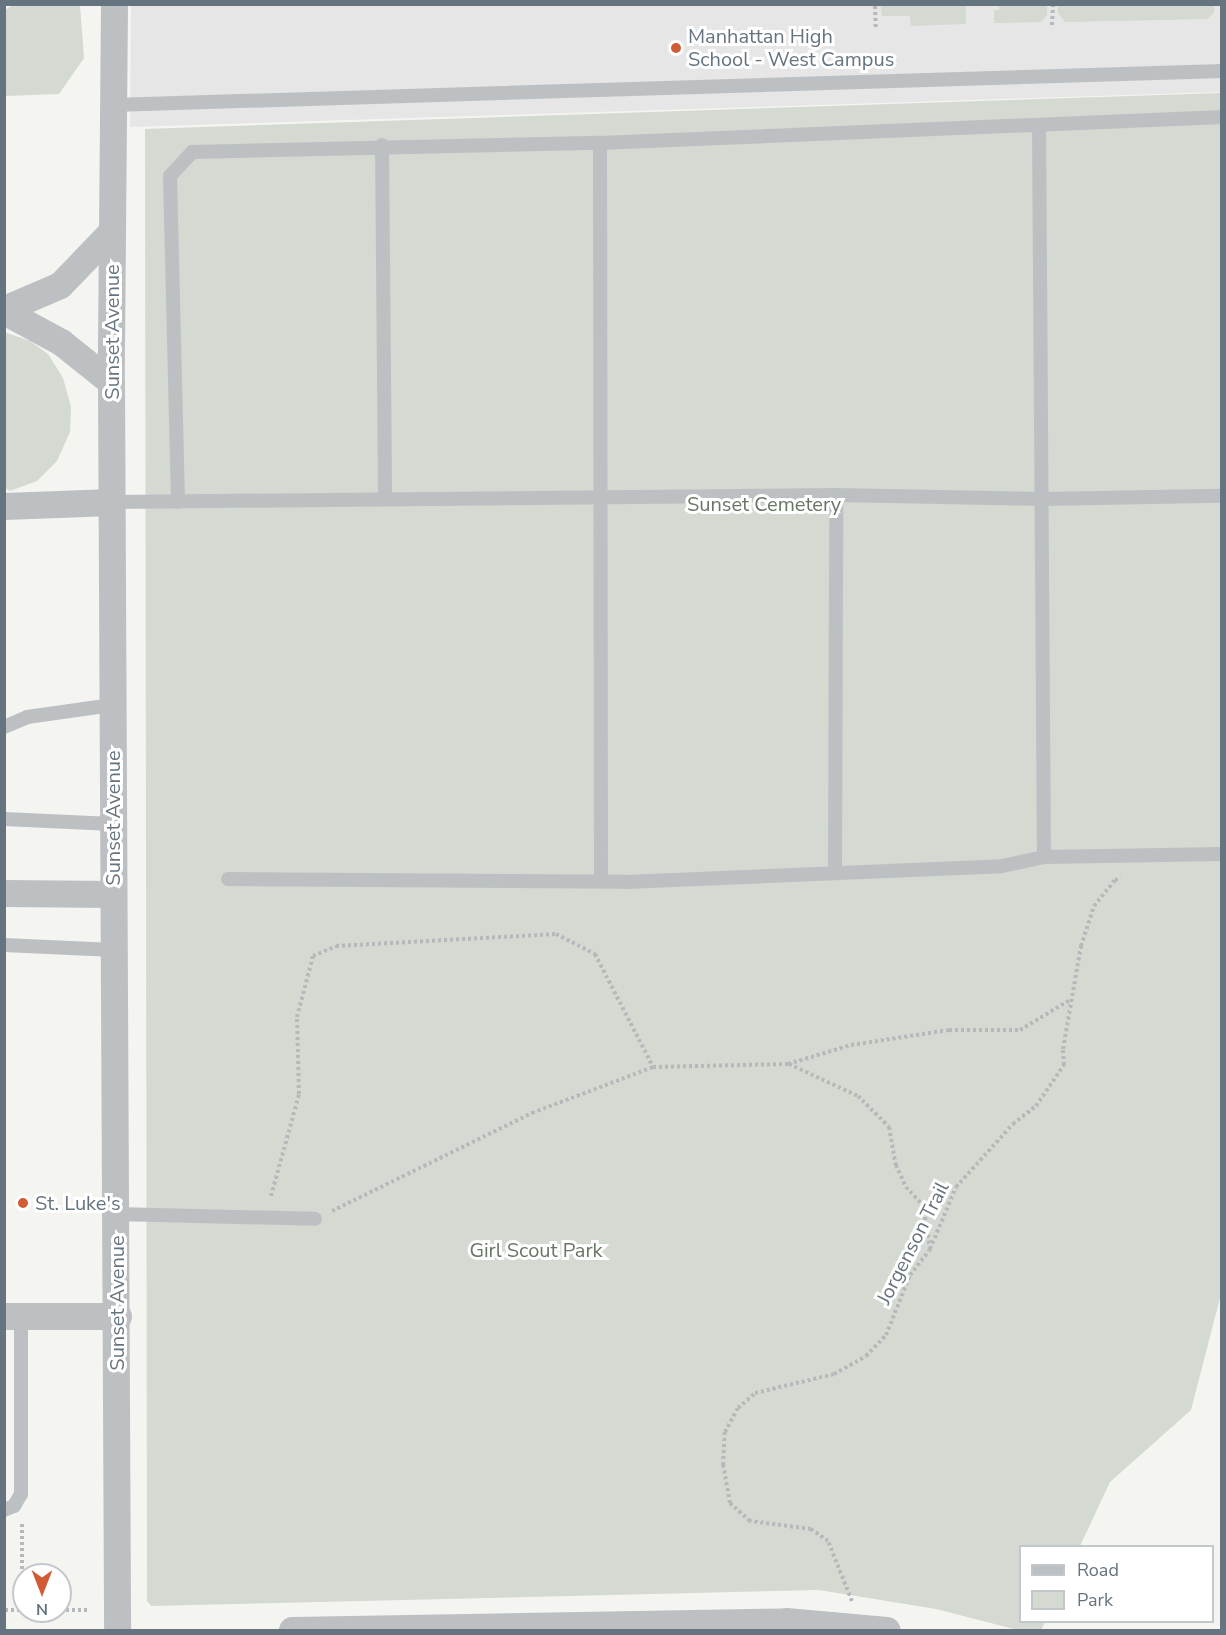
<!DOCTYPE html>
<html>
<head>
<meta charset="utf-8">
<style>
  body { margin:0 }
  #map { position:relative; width:1226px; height:1635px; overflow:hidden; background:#f4f4f1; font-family:"Nunito Sans",sans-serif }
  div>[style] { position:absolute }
  .built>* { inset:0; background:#e5e6e5 }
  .green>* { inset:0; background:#d4d9d1 }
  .path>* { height:4px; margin-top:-2px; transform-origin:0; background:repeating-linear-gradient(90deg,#b6b9bb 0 3px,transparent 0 6px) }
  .service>* { height:14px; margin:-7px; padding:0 7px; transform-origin:7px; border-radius:7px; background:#bcc0c3 }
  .minor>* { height:27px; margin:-13.5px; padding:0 13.5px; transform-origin:13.5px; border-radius:13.5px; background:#bcc0c3 }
  .dots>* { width:16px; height:16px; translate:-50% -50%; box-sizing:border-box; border:3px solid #fff; border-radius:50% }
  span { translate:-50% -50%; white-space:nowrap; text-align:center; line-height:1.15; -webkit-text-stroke:6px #fff; paint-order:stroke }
  .poi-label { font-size:20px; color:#66747f }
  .left { translate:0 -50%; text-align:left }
  .street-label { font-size:20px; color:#66747f }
  .park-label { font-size:20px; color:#687765 }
  .frame { position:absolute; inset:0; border:6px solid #66747f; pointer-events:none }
  .legend { position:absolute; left:1019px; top:1545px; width:195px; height:78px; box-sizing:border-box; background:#fff; border:2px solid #c2c7cc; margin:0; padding:8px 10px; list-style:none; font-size:18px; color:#66747f }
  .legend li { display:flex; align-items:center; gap:12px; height:30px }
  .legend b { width:30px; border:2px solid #c2c7cc }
  .north { position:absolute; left:12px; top:1563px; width:60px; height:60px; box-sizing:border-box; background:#fff; border:2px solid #c2c7cc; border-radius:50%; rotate:180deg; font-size:16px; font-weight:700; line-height:24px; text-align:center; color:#66747f }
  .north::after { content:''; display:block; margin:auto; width:21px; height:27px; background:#d15b35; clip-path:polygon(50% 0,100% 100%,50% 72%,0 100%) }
</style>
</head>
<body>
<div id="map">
  <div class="built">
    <i style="clip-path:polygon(131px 5px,1221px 5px,1221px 92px,130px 127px)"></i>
  </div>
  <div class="green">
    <i style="clip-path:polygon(1214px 4px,1214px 13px,1207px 19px,1065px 22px,1058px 13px,1058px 5px)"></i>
    <i style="clip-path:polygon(13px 5px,80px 5px,84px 58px,59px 94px,5px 96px,5px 10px)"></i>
    <i style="clip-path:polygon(966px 5px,966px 24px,911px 26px,910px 16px,882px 16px,881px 6px,889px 5px)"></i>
    <i style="clip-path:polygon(999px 5px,1047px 5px,1047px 15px,1041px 22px,994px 23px,994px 10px,999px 10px)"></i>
    <i style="clip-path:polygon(1221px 93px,1221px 1294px,1191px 1410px,1110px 1482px,1080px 1546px,1020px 1546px,1020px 1622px,1045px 1622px,1041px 1630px,1018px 1630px,936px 1609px,819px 1590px,151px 1606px,147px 1601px,145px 129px)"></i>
    <i style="clip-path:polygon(4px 332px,30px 341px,48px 354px,63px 378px,71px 407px,70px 432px,57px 461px,37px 481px,10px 491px,4px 487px)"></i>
  </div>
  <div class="path">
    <i style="left:875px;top:6px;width:24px;rotate:88deg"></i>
    <i style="left:1052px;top:25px;width:21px;rotate:-87deg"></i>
    <i style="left:789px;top:1064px;width:76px;rotate:24.9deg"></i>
    <i style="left:858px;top:1096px;width:44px;rotate:45deg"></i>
    <i style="left:889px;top:1127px;width:39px;rotate:80deg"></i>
    <i style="left:896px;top:1165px;width:24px;rotate:66deg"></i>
    <i style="left:906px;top:1187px;width:25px;rotate:47deg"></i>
    <i style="left:923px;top:1205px;width:44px;rotate:80.8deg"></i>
    <i style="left:271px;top:1196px;width:106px;rotate:-74.6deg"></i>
    <i style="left:299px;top:1094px;width:77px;rotate:-91.5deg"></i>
    <i style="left:297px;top:1017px;width:63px;rotate:-75.3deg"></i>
    <i style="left:313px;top:956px;width:25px;rotate:-23deg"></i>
    <i style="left:336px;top:946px;width:220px;rotate:-3.1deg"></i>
    <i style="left:556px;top:934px;width:44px;rotate:27.1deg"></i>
    <i style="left:595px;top:954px;width:127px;rotate:62.8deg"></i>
    <i style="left:332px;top:1211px;width:223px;rotate:-26.1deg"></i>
    <i style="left:532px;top:1113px;width:129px;rotate:-20.8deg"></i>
    <i style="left:653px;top:1067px;width:135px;rotate:-1.3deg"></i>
    <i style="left:788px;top:1064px;width:66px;rotate:-16.8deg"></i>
    <i style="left:851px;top:1045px;width:99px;rotate:-8.7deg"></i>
    <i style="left:949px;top:1030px;width:71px"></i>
    <i style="left:1020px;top:1030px;width:58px;rotate:-31deg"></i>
    <i style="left:22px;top:1524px;width:86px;rotate:90deg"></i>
    <i style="left:852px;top:1601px;width:65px;rotate:-111.8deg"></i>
    <i style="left:828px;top:1541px;width:21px;rotate:-145deg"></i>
    <i style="left:811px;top:1529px;width:62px;rotate:-172.5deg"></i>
    <i style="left:750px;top:1521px;width:27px;rotate:-138deg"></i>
    <i style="left:730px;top:1503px;width:39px;rotate:-100deg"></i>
    <i style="left:723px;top:1465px;width:33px;rotate:-87deg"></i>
    <i style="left:725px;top:1432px;width:27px;rotate:-62deg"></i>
    <i style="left:738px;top:1408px;width:23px;rotate:-41deg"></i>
    <i style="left:755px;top:1393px;width:81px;rotate:-13.5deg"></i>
    <i style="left:834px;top:1374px;width:37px;rotate:-29deg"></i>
    <i style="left:866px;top:1356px;width:29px;rotate:-46deg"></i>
    <i style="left:886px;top:1335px;width:65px;rotate:-68.2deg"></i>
    <i style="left:910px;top:1275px;width:33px;rotate:-52deg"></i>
    <i style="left:930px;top:1249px;width:67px;rotate:-67.2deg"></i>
    <i style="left:956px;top:1187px;width:85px;rotate:-47.9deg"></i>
    <i style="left:1013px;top:1124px;width:29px;rotate:-38deg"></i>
    <i style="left:1036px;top:1106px;width:50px;rotate:-55.7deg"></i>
    <i style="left:1064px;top:1065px;width:16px;rotate:-94deg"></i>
    <i style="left:1063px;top:1049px;width:105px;rotate:-80.1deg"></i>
    <i style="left:1081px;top:946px;width:42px;rotate:-72deg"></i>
    <i style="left:1094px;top:906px;width:33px;rotate:-51deg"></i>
    <i style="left:1115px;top:880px;width:6px;rotate:-18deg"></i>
    <i style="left:5px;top:1610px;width:17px"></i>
    <i style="left:60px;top:1610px;width:29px"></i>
  </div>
  <div class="service">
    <i style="left:113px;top:105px;width:1110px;rotate:-1.76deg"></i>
    <i style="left:1039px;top:125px;width:732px;rotate:89.61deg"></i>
    <i style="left:600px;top:143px;width:738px;rotate:89.92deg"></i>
    <i style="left:382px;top:145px;width:354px;rotate:89.5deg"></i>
    <i style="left:112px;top:502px;width:724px;rotate:-0.55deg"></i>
    <i style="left:836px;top:495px;width:206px;rotate:1.1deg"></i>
    <i style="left:1042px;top:499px;width:180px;rotate:-1deg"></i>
    <i style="left:178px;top:502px;width:326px;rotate:-91.4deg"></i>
    <i style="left:170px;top:176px;width:33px;rotate:-47deg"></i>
    <i style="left:192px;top:152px;width:408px;rotate:-1.3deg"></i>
    <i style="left:600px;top:143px;width:623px;rotate:-2.39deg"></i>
    <i style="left:4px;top:727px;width:25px;rotate:-23deg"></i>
    <i style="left:27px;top:717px;width:86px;rotate:-8deg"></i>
    <i style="left:4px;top:819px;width:109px;rotate:2.6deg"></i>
    <i style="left:835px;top:873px;width:378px;rotate:-89.8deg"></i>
    <i style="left:228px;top:879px;width:398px;rotate:0.4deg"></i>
    <i style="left:626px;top:882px;width:376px;rotate:-2.4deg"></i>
    <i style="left:1002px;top:866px;width:43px;rotate:-12.1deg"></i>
    <i style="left:1044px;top:857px;width:178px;rotate:-1deg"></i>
    <i style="left:4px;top:945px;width:110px;rotate:2.6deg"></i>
    <i style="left:116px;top:1214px;width:199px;rotate:1.4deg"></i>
    <i style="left:4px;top:1510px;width:11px;rotate:-22deg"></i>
    <i style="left:14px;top:1506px;width:14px;rotate:-60deg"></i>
    <i style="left:21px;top:1494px;width:178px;rotate:-90deg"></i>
  </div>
  <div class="minor">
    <i style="left:114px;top:4px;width:378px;rotate:90.5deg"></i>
    <i style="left:111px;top:382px;width:1248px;rotate:89.72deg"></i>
    <i style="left:4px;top:309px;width:61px;rotate:-23.2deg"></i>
    <i style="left:60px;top:285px;width:75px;rotate:-46.1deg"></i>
    <i style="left:4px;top:311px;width:65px;rotate:28.5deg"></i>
    <i style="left:61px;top:342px;width:64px;rotate:38.7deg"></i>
    <i style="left:4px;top:506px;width:108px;rotate:-2.1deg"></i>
    <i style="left:4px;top:893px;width:109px;rotate:0.5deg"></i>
    <i style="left:4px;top:1316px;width:114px"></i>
    <i style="left:292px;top:1630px;width:494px;rotate:-1deg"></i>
    <i style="left:786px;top:1621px;width:101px;rotate:5.1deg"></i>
  </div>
  <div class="dots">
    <i style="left:676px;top:48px;background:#d15b35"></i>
    <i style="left:23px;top:1203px;background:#d15b35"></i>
  </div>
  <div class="poi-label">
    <span class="left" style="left:688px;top:48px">Manhattan High<br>School - West Campus</span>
    <span class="left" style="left:35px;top:1203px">St. Luke's</span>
  </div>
  <div class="street-label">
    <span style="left:112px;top:332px;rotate:-90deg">Sunset Avenue</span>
    <span style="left:113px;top:818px;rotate:-90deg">Sunset Avenue</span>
    <span style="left:913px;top:1243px;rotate:-63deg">Jorgenson Trail</span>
    <span style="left:117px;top:1303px;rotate:-90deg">Sunset Avenue</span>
  </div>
  <div class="park-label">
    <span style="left:764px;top:504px">Sunset Cemetery</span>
    <span style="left:536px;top:1250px">Girl Scout Park</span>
  </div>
  <div class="frame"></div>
  <ul class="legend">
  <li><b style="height:8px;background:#bcc0c3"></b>Road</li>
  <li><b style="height:16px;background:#d4d9d1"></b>Park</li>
  </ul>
  <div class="north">N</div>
</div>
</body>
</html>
